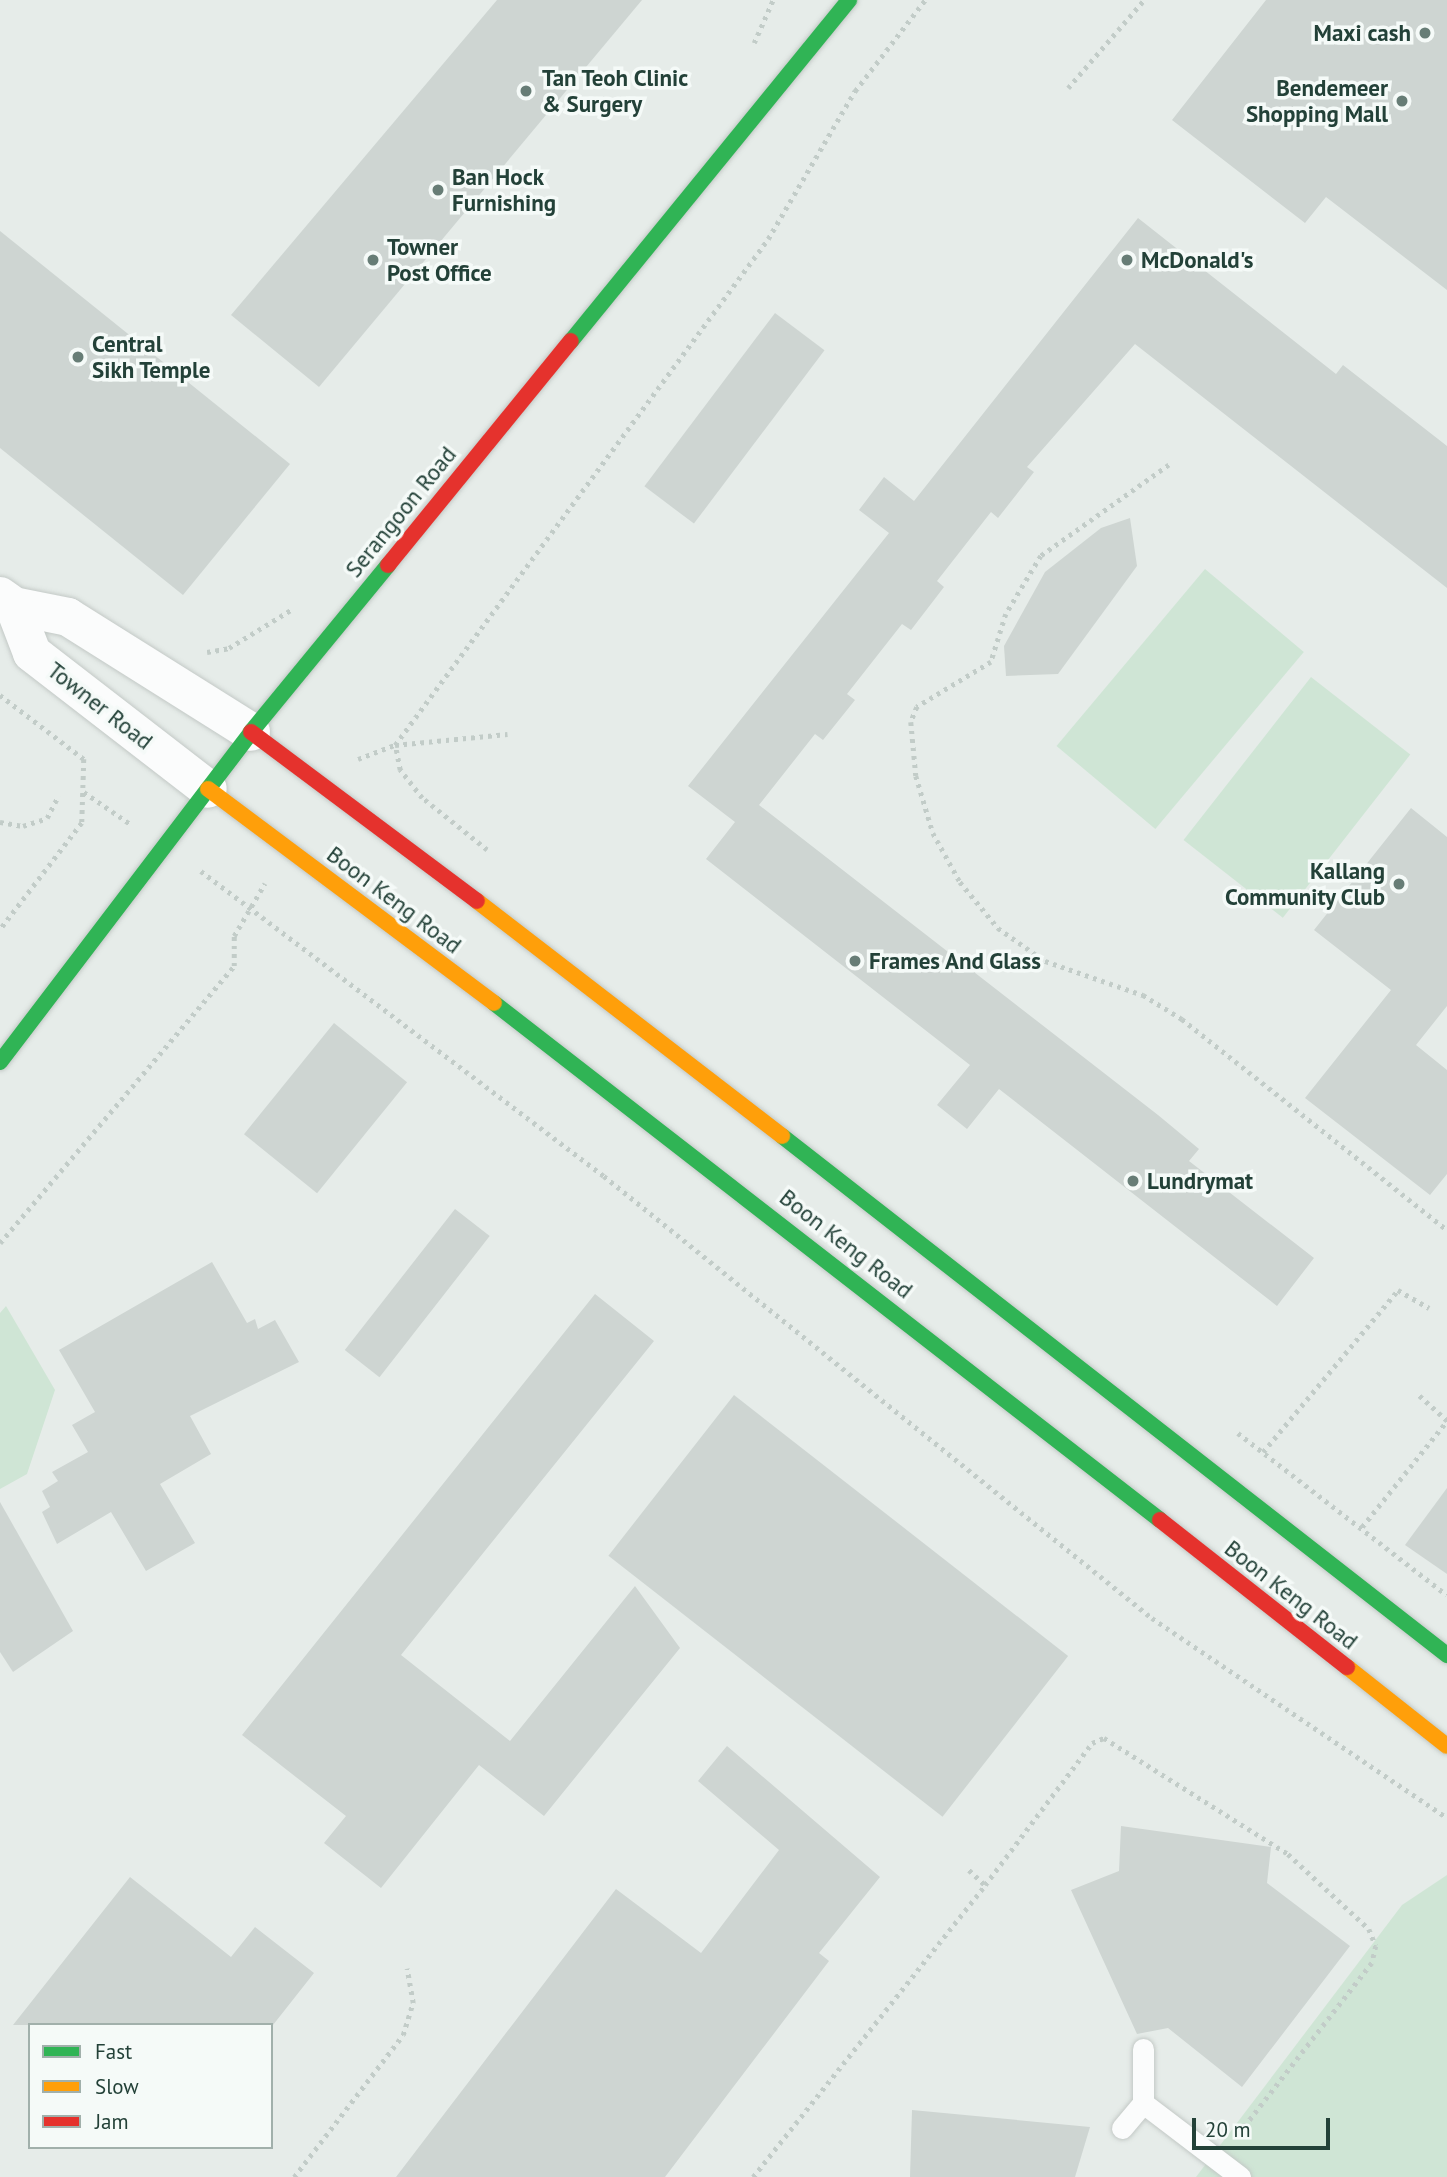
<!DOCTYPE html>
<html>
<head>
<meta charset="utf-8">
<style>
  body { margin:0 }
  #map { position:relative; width:1447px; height:2177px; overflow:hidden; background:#e6ece9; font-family:"PT Sans",sans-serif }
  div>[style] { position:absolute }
  .green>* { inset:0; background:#cfe5d5; transform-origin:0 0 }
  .building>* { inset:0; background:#ced5d2; transform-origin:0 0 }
  .path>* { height:4.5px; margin-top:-2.25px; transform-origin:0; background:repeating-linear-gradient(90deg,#c2ccc8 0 3.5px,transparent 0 8.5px) }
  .roads { filter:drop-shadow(0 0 2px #c3c9c6) drop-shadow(0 0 2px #c3c9c6) }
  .lane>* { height:21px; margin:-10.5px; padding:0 10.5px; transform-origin:10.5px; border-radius:10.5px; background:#fbfcfc }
  .street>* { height:38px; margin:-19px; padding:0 19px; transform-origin:19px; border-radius:19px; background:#fbfcfc }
  .fast>* { height:16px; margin:-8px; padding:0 8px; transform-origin:8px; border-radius:8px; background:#30b455 }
  .slow>* { height:16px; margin:-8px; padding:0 8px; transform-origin:8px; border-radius:8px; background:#ff9f0a }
  .jam>* { height:16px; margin:-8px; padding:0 8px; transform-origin:8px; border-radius:8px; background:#e5322d }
  .dots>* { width:19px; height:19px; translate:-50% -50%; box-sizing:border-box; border:4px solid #f5faf8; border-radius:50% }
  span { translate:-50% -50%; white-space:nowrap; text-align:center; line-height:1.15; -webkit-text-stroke:7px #f5faf8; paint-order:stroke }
  .poi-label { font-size:23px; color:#234138; font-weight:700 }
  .right { translate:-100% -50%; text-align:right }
  .left { translate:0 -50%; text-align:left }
  .street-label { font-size:23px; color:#234138 }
  .legend { position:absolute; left:28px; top:2023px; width:245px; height:126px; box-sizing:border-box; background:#f5faf8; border:2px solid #a1b0ab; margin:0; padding:9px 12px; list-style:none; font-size:21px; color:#234138 }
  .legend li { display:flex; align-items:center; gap:14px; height:35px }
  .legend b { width:35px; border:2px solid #a1b0ab }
  .scale { position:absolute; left:1192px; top:2118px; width:138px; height:32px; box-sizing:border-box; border:4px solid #234138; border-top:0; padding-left:9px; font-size:21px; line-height:24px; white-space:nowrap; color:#234138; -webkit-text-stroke:5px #f5faf8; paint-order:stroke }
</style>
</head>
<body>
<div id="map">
  <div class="green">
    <i style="left:1205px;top:569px;width:129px;height:231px;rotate:40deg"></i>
    <i style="left:1311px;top:677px;width:126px;height:207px;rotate:38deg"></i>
    <i style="clip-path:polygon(6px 1306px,55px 1390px,27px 1474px,0 1489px,0 1313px)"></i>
    <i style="clip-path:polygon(1447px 1875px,1447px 2177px,1196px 2177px,1402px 1905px)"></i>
  </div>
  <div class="building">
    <i style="clip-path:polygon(497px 0,642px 0,319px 387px,231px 315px)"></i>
    <i style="clip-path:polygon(1266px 0,1447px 0,1447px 290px,1326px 197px,1305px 223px,1172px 120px)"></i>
    <i style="clip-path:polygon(1138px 218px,1336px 374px,1343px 365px,1447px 446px,1447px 588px,1135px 344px,1027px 467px,1034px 472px,998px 518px,991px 512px,937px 581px,944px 587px,911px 630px,902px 624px,847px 694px,855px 700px,823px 740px,815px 734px,759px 805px,1158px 1115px,1199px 1149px,1189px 1161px,1314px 1258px,1277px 1306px,999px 1089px,967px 1129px,937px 1105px,970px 1065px,706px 859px,735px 822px,688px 786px,889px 533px,859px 510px,884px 477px,914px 501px)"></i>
    <i style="clip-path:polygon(0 231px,290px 464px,183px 595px,0 448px)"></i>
    <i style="left:775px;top:313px;width:62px;height:217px;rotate:37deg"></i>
    <i style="clip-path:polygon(1130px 518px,1137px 566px,1058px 674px,1006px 676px,1004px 646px,1045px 572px,1101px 528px)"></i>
    <i style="clip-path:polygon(1411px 808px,1447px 837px,1447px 1006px,1416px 1045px,1447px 1070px,1447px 1174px,1430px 1195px,1305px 1098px,1391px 990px,1314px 930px)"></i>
    <i style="left:334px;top:1023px;width:94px;height:143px;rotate:39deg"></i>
    <i style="left:455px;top:1209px;width:44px;height:179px;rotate:38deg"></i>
    <i style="clip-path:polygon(212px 1262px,247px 1323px,255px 1319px,258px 1329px,275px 1320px,299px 1362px,190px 1416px,211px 1454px,160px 1484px,195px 1543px,146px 1571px,111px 1512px,57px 1544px,42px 1512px,50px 1507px,42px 1491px,58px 1481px,52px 1472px,88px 1452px,72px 1425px,95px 1412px,59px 1350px)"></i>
    <i style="clip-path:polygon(595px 1294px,654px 1341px,401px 1655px,510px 1741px,635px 1586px,680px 1648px,544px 1816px,479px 1765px,381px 1888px,324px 1843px,346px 1816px,242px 1735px)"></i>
    <i style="left:734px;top:1395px;width:424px;height:204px;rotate:38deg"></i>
    <i style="clip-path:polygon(1447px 1488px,1447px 1574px,1405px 1545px)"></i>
    <i style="clip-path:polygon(0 1502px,73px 1631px,13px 1672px,0 1652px)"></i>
    <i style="clip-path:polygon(727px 1746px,880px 1877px,819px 1953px,829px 1961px,665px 2177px,396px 2177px,616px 1889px,701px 1953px,779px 1850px,698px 1781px)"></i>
    <i style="clip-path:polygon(1121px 1826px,1271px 1847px,1267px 1883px,1350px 1946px,1242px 2087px,1168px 2028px,1137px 2034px,1071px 1890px,1119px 1871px)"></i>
    <i style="clip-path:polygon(130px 1877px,231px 1957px,255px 1927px,314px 1973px,273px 2025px,13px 2025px)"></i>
    <i style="clip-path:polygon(912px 2110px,1090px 2127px,1075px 2177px,910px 2177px)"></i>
  </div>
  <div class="path">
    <i style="left:754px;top:43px;width:47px;rotate:-66.2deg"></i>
    <i style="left:1068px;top:88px;width:116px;rotate:-49.2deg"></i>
    <i style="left:1169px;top:465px;width:157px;rotate:144.6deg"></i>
    <i style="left:1041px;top:556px;width:68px;rotate:121.1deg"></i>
    <i style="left:1006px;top:614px;width:50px;rotate:107.4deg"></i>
    <i style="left:991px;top:662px;width:87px;rotate:148.7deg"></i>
    <i style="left:917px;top:707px;width:16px;rotate:112deg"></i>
    <i style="left:911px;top:722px;width:54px;rotate:84.7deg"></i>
    <i style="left:916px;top:776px;width:59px;rotate:73.4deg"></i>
    <i style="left:933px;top:833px;width:56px;rotate:61.1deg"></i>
    <i style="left:960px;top:882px;width:60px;rotate:50.4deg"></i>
    <i style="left:998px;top:928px;width:57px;rotate:35.1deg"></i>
    <i style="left:1045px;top:961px;width:104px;rotate:19.1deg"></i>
    <i style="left:1143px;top:995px;width:46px;rotate:31.6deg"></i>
    <i style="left:1182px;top:1019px;width:339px;rotate:38.5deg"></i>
    <i style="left:207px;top:652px;width:22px;rotate:-10deg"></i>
    <i style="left:229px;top:648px;width:76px;rotate:-31.6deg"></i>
    <i style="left:0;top:695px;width:106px;rotate:37.3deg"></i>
    <i style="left:84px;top:759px;width:64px;rotate:91.8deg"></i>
    <i style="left:82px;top:823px;width:135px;rotate:127.5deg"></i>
    <i style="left:358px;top:759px;width:40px;rotate:-21deg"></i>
    <i style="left:395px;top:745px;width:113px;rotate:-5.6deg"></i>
    <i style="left:84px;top:792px;width:55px;rotate:34.6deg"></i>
    <i style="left:0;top:822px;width:23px;rotate:10deg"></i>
    <i style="left:23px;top:826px;width:25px;rotate:-18deg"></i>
    <i style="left:47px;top:818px;width:25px;rotate:-63deg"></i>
    <i style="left:487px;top:850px;width:83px;rotate:-141.3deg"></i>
    <i style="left:422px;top:798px;width:36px;rotate:-128deg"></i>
    <i style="left:400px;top:770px;width:25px;rotate:-101deg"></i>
    <i style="left:395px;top:745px;width:629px;rotate:-53.6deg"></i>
    <i style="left:768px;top:239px;width:172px;rotate:-59.6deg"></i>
    <i style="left:855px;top:91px;width:115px;rotate:-52.4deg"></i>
    <i style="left:201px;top:871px;width:505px;rotate:37.12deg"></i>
    <i style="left:604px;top:1176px;width:704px;rotate:38.89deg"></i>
    <i style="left:1152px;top:1618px;width:356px;rotate:34.1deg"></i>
    <i style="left:0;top:1243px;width:363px;rotate:-49.8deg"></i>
    <i style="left:234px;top:966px;width:30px;rotate:-90deg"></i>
    <i style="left:234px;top:936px;width:61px;rotate:-59.7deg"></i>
    <i style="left:1238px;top:1433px;width:264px;rotate:37.8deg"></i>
    <i style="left:1263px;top:1452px;width:211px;rotate:-50.2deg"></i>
    <i style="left:1398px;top:1290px;width:36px;rotate:30deg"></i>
    <i style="left:1362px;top:1527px;width:136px;rotate:-51.3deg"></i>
    <i style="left:1447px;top:1421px;width:39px;rotate:-138deg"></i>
    <i style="left:969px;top:1870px;width:22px;rotate:43deg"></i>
    <i style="left:985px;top:1885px;width:178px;rotate:-53deg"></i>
    <i style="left:1092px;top:1743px;width:13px;rotate:-23deg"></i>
    <i style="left:1104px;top:1738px;width:218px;rotate:32.2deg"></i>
    <i style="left:1288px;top:1854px;width:110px;rotate:42.8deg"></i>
    <i style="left:1369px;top:1929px;width:18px;rotate:68deg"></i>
    <i style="left:1376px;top:1946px;width:17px;rotate:103deg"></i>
    <i style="left:1372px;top:1963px;width:218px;rotate:127.9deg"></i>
    <i style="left:294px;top:2177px;width:179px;rotate:-52.5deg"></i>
    <i style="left:403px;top:2035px;width:34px;rotate:-73deg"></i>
    <i style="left:413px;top:2003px;width:35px;rotate:-100deg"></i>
    <i style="left:753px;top:2177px;width:373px;rotate:-51.5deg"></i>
  </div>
  <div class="roads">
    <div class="lane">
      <i style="left:1143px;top:2049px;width:54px;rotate:90deg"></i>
      <i style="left:1143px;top:2103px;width:122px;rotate:37.3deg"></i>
      <i style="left:1122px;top:2128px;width:33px;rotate:-50deg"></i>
    </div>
    <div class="street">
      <i style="left:0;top:596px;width:17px;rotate:36deg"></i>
      <i style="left:14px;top:606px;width:55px;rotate:11.5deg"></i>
      <i style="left:68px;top:617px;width:216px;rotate:32.1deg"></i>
      <i style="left:14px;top:606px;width:50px;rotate:69deg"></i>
      <i style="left:32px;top:653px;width:222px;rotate:37.7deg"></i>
    </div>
    <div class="fast">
      <i style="left:571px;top:341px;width:440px;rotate:-50.8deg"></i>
      <i style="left:494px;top:1003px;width:843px;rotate:37.82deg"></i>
      <i style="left:0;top:1062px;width:415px;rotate:-52.7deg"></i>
      <i style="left:251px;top:732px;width:216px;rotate:-50.6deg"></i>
      <i style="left:782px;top:1136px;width:844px;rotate:37.97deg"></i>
    </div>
    <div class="slow">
      <i style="left:208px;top:789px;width:357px;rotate:36.8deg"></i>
      <i style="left:477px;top:901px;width:385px;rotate:37.6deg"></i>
      <i style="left:1347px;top:1667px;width:127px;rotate:38.3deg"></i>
    </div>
    <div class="jam">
      <i style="left:388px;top:565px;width:289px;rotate:-50.8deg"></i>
      <i style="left:251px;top:732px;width:282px;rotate:36.8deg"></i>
      <i style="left:1160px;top:1520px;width:238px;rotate:38.2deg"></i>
    </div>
  </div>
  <div class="dots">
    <i style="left:1425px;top:33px;background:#677d76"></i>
    <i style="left:526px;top:91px;background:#677d76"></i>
    <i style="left:1402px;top:101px;background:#677d76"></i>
    <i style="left:438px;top:190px;background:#677d76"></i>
    <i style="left:373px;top:260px;background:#677d76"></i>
    <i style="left:1127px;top:260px;background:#677d76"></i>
    <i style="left:78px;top:357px;background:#677d76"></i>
    <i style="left:1399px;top:884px;background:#677d76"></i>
    <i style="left:855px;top:961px;background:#677d76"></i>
    <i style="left:1133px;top:1181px;background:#677d76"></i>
  </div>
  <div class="poi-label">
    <span class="right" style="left:1411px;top:33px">Maxi cash</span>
    <span class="left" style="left:542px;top:91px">Tan Teoh Clinic<br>&amp; Surgery</span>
    <span class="right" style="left:1388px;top:101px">Bendemeer<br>Shopping Mall</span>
    <span class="left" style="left:452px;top:190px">Ban Hock<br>Furnishing</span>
    <span class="left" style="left:387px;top:260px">Towner<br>Post Office</span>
    <span class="left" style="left:1141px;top:260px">McDonald's</span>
    <span class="left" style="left:92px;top:357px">Central<br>Sikh Temple</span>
    <span class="right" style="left:1385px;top:884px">Kallang<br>Community Club</span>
    <span class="left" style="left:869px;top:961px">Frames And Glass</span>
    <span class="left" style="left:1147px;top:1181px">Lundrymat</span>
  </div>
  <div class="street-label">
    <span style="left:401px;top:512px;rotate:-51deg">Serangoon Road</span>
    <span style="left:100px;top:706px;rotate:38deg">Towner Road</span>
    <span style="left:394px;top:900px;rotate:37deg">Boon Keng Road</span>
    <span style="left:846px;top:1244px;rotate:38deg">Boon Keng Road</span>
    <span style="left:1291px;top:1595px;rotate:38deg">Boon Keng Road</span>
  </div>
  <ul class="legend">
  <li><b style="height:9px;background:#30b455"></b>Fast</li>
  <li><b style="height:9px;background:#ff9f0a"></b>Slow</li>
  <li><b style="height:9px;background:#e5322d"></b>Jam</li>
  </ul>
  <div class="scale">20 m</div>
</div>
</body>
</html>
